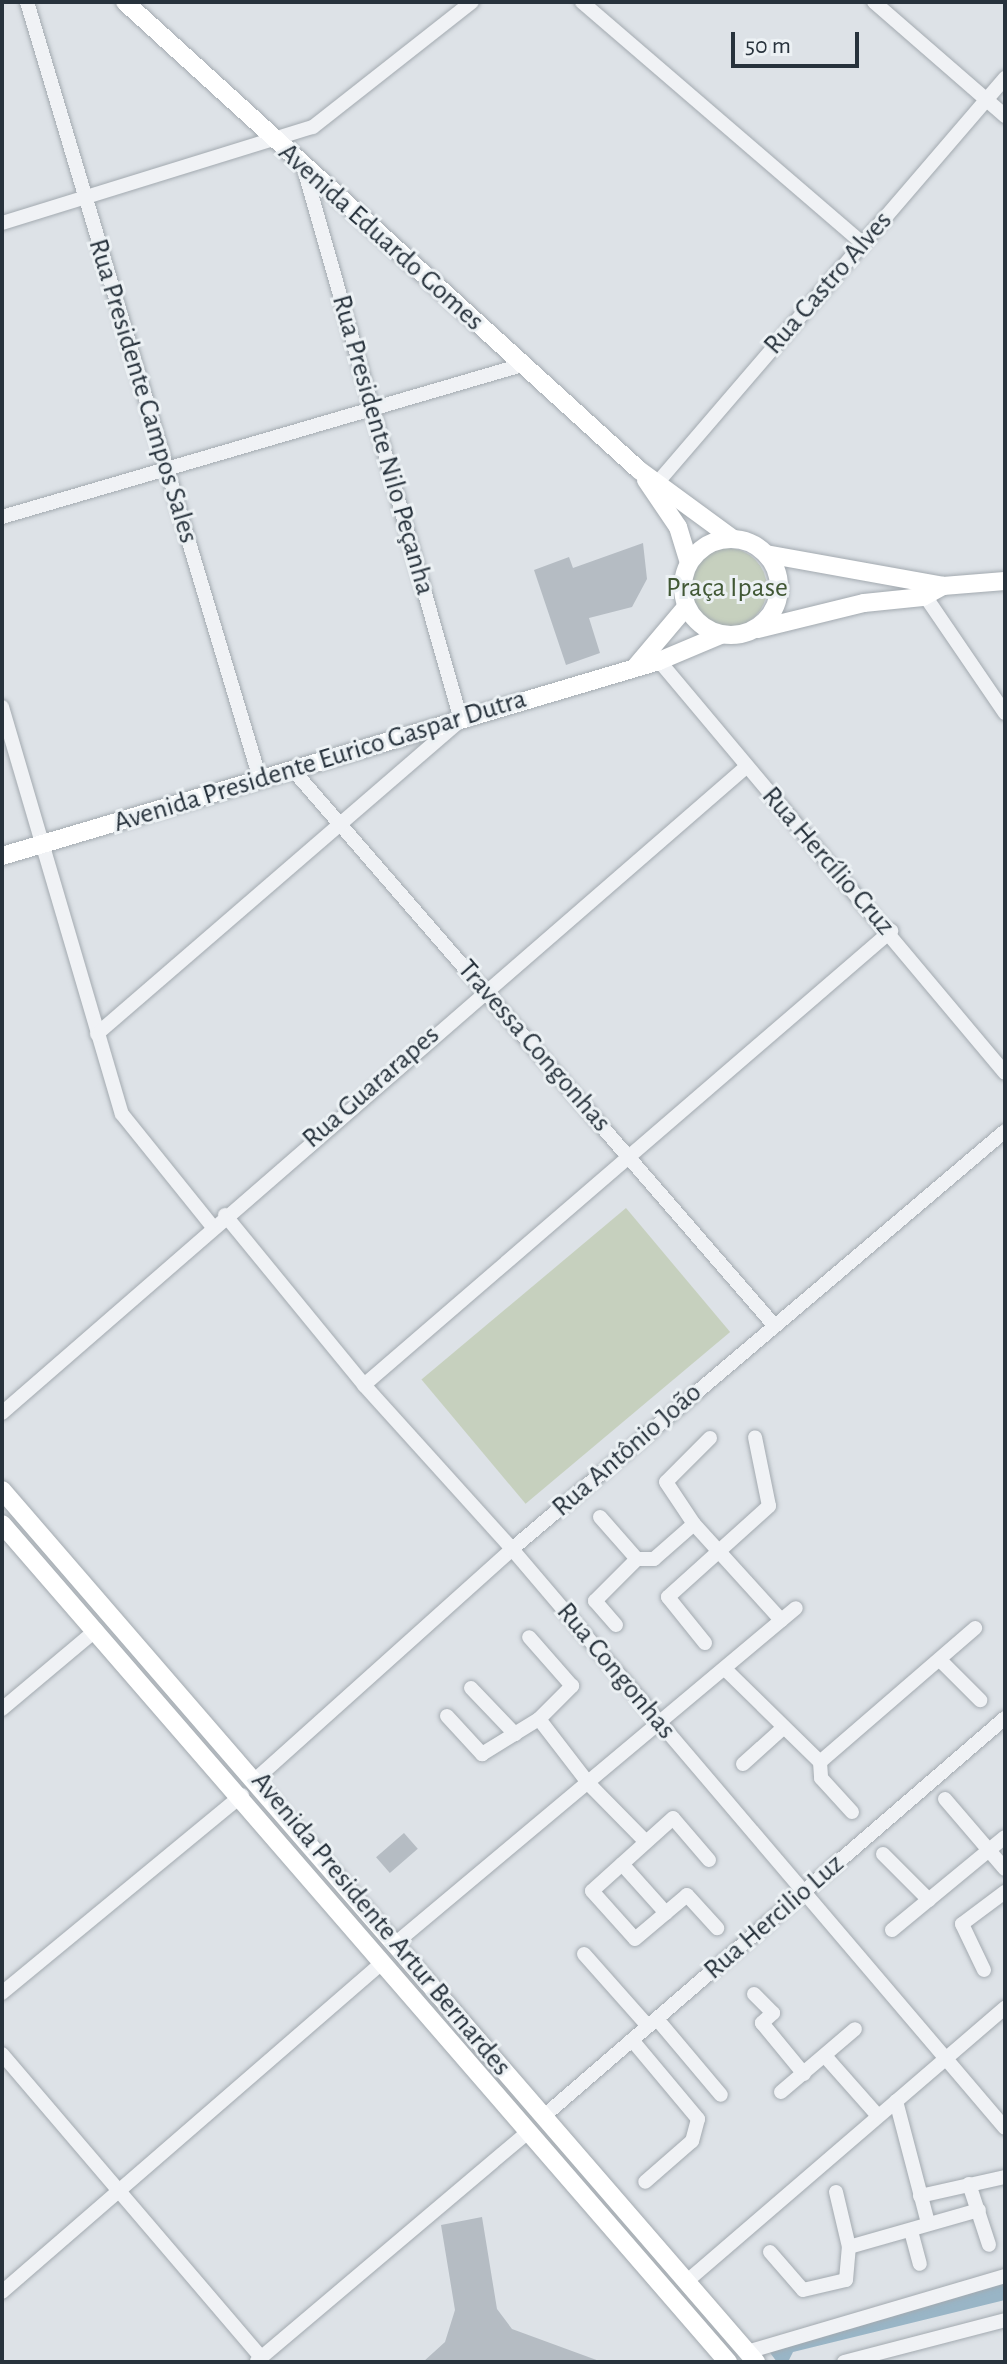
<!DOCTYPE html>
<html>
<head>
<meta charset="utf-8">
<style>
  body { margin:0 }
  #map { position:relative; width:1007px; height:2364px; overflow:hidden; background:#dde2e7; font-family:"Alegreya Sans",sans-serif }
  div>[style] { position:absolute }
  .green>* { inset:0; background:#c6d0be; transform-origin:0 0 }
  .round { border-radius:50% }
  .water>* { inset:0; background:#99b5c6 }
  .building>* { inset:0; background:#b5bcc3; transform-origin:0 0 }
  .roads { filter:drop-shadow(0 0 2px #a3aab0) drop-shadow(0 0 2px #a3aab0) }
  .street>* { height:14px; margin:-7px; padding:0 7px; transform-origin:7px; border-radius:7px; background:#f0f2f5 }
  .secondary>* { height:18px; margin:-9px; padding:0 9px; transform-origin:9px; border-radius:9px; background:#fff }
  .secondary>.ring { margin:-9px; padding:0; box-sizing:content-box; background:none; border:18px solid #fff; border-radius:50% }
  span { translate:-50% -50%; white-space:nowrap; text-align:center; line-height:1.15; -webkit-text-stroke:6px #ecf1f4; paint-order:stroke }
  .street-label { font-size:28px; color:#27323c }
  .park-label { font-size:28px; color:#415835 }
  .frame { position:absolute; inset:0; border:4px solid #27323c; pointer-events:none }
  .scale { position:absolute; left:731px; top:32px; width:128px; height:36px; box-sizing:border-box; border:4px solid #27323c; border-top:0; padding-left:10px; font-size:24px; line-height:28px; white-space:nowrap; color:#27323c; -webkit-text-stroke:6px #ecf1f4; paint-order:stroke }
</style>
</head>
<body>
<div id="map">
  <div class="green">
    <i class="round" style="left:687px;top:548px;width:80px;height:80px"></i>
    <i style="left:626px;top:1208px;width:162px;height:267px;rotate:50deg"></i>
  </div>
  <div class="water">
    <i style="clip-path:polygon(1005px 2281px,1005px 2300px,793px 2352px,788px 2362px,777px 2362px,768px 2350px)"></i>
  </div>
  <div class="building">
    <i style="clip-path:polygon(643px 543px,647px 579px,632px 607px,589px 618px,600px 653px,566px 665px,534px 570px,569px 557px,573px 568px)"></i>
    <i style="left:404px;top:1833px;width:21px;height:37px;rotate:49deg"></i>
    <i style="clip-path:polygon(482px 2217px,497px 2309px,512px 2329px,602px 2362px,423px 2362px,445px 2342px,455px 2310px,441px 2225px)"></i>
  </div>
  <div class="roads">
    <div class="street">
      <i style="left:27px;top:2px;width:811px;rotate:73.31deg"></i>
      <i style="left:582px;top:2px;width:369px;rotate:40.7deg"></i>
      <i style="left:874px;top:2px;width:174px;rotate:41deg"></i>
      <i style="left:2px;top:223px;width:325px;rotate:-17.2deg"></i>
      <i style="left:313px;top:127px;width:202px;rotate:-38.2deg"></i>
      <i style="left:652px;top:489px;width:542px;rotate:-49.34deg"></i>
      <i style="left:2px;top:517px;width:542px;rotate:-16.29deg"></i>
      <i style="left:921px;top:590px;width:149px;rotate:55.7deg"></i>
      <i style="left:655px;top:656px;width:544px;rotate:49.99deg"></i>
      <i style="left:2px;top:707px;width:424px;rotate:73.6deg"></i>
      <i style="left:122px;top:1114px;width:144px;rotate:51.2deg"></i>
      <i style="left:293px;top:770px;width:733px;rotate:49.09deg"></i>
      <i style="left:97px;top:1034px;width:481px;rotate:-40.8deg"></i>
      <i style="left:461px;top:720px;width:573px;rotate:-105.9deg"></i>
      <i style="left:225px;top:1215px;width:220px;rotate:50.7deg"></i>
      <i style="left:364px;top:1385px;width:221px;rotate:47.9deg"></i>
      <i style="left:512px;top:1549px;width:760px;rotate:49.59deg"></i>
      <i style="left:364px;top:1385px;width:696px;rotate:-40.74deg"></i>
      <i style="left:2px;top:1413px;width:985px;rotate:-40.97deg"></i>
      <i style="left:710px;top:1438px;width:62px;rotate:135deg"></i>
      <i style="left:666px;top:1482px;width:50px;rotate:56.3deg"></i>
      <i style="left:694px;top:1524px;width:130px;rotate:47.8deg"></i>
      <i style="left:600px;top:1517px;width:56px;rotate:48.6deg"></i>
      <i style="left:637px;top:1559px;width:17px"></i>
      <i style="left:654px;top:1559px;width:53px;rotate:-41.2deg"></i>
      <i style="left:616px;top:1625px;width:32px;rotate:-131deg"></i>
      <i style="left:595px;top:1601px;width:59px;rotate:-45deg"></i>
      <i style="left:705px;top:1643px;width:59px;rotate:-128.8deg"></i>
      <i style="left:668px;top:1597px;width:136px;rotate:-42deg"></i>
      <i style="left:769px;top:1506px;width:70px;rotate:-101.5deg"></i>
      <i style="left:940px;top:1660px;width:57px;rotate:45deg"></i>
      <i style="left:725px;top:1669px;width:133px;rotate:44.4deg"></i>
      <i style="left:820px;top:1762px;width:205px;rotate:-40.8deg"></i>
      <i style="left:471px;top:1688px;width:64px;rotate:46.3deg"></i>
      <i style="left:2px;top:1709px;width:123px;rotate:-40deg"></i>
      <i style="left:447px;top:1716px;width:52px;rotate:47.4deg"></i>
      <i style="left:482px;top:1754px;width:67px;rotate:-31.6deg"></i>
      <i style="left:539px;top:1719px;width:47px;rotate:-45deg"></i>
      <i style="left:572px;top:1686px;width:65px;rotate:-131.3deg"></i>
      <i style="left:539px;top:1719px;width:82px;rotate:52.4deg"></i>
      <i style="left:589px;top:1784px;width:81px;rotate:45.5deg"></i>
      <i style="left:820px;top:1762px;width:16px;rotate:86deg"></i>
      <i style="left:821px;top:1778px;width:46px;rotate:47.6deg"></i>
      <i style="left:743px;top:1764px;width:54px;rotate:-42deg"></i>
      <i style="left:257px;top:1778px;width:343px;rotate:-41.9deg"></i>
      <i style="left:512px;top:1549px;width:646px;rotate:-40.29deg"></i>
      <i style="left:945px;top:1799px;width:92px;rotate:49.4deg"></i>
      <i style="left:883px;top:1854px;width:65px;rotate:45deg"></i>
      <i style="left:709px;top:1860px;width:55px;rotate:-130.6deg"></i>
      <i style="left:673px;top:1818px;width:109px;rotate:138deg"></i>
      <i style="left:592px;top:1891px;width:64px;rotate:48.1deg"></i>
      <i style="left:635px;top:1939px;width:68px;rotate:-40.2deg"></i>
      <i style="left:687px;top:1895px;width:45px;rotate:47.7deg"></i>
      <i style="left:622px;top:1864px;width:66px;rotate:48.1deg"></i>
      <i style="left:892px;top:1930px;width:146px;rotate:-39.5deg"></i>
      <i style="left:397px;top:1942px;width:520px;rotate:-39.93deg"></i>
      <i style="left:584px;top:1954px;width:96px;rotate:48.4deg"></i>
      <i style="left:984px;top:1970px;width:51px;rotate:-115.6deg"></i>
      <i style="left:962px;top:1924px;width:54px;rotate:-36.7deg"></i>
      <i style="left:2px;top:1993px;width:311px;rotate:-39.5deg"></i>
      <i style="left:754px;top:1994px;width:27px;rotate:45deg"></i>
      <i style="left:773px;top:2013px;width:15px;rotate:138deg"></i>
      <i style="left:762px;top:2023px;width:66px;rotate:50.5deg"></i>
      <i style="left:657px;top:2019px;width:99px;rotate:49.9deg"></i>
      <i style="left:632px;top:2040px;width:103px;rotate:50.1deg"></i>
      <i style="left:698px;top:2119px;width:23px;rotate:105deg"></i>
      <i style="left:692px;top:2141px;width:62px;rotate:138.9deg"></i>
      <i style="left:2px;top:2054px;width:399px;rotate:49.5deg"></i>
      <i style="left:825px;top:2056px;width:80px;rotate:48.5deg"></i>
      <i style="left:781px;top:2092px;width:97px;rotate:-40.4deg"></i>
      <i style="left:896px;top:2101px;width:126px;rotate:75.3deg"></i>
      <i style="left:544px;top:2116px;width:609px;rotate:-40.81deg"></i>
      <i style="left:969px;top:2184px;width:64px;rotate:71.8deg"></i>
      <i style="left:836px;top:2192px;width:57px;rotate:76.7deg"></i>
      <i style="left:849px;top:2247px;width:135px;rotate:-15.9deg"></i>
      <i style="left:920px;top:2196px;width:87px;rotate:-12.6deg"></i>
      <i style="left:911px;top:2231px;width:34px;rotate:75deg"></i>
      <i style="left:770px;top:2252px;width:50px;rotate:49deg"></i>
      <i style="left:803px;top:2290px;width:44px;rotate:-13.1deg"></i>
      <i style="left:846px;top:2280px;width:33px;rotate:-85deg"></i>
      <i style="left:686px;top:2282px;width:421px;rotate:-40.7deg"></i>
      <i style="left:2px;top:2292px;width:504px;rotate:-40.9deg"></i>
      <i style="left:747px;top:2352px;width:269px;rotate:-16.4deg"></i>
      <i style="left:257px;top:2361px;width:352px;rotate:-40.2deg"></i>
      <i style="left:844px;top:2362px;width:166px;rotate:-14.6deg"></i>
    </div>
    <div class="secondary">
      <i style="left:125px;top:2px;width:695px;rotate:42.32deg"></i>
      <i style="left:639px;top:470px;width:115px;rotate:36.2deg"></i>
      <i style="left:646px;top:480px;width:57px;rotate:55.8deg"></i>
      <i style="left:678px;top:527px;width:37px;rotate:73deg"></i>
      <i class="ring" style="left:683px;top:539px;width:78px;height:78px"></i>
      <i style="left:766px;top:554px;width:180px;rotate:10.2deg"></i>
      <i style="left:758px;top:629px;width:109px;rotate:-13.8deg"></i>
      <i style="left:864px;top:603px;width:59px;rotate:-5.8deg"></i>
      <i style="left:923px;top:597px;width:23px;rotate:-29deg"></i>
      <i style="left:943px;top:586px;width:62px;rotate:-4.6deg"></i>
      <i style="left:637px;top:665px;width:76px;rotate:-49.8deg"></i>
      <i style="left:2px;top:856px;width:685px;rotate:-16.53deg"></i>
      <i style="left:659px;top:661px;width:67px;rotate:-22.8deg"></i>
      <i style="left:2px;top:1490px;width:1153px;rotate:49.15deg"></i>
      <i style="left:2px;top:1524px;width:1109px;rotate:49.1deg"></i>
    </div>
  </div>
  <div class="street-label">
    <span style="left:381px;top:237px;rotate:42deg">Avenida Eduardo Gomes</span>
    <span style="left:828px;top:283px;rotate:-49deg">Rua Castro Alves</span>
    <span style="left:143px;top:391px;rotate:73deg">Rua Presidente Campos Sales</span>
    <span style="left:383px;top:445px;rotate:74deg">Rua Presidente Nilo Peçanha</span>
    <span style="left:320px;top:761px;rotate:-17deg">Avenida Presidente Eurico Gaspar Dutra</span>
    <span style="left:828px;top:861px;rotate:49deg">Rua Hercílio Cruz</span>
    <span style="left:534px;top:1046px;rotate:49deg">Travessa Congonhas</span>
    <span style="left:371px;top:1087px;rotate:-41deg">Rua Guararapes</span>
    <span style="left:627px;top:1450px;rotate:-41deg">Rua Antônio João</span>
    <span style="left:616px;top:1671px;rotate:50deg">Rua Congonhas</span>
    <span style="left:774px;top:1917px;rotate:-41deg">Rua Hercilio Luz</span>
    <span style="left:381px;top:1924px;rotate:50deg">Avenida Presidente Artur Bernardes</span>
  </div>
  <div class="park-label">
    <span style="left:727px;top:588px">Praça Ipase</span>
  </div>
  <div class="frame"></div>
  <div class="scale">50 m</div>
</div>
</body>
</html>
